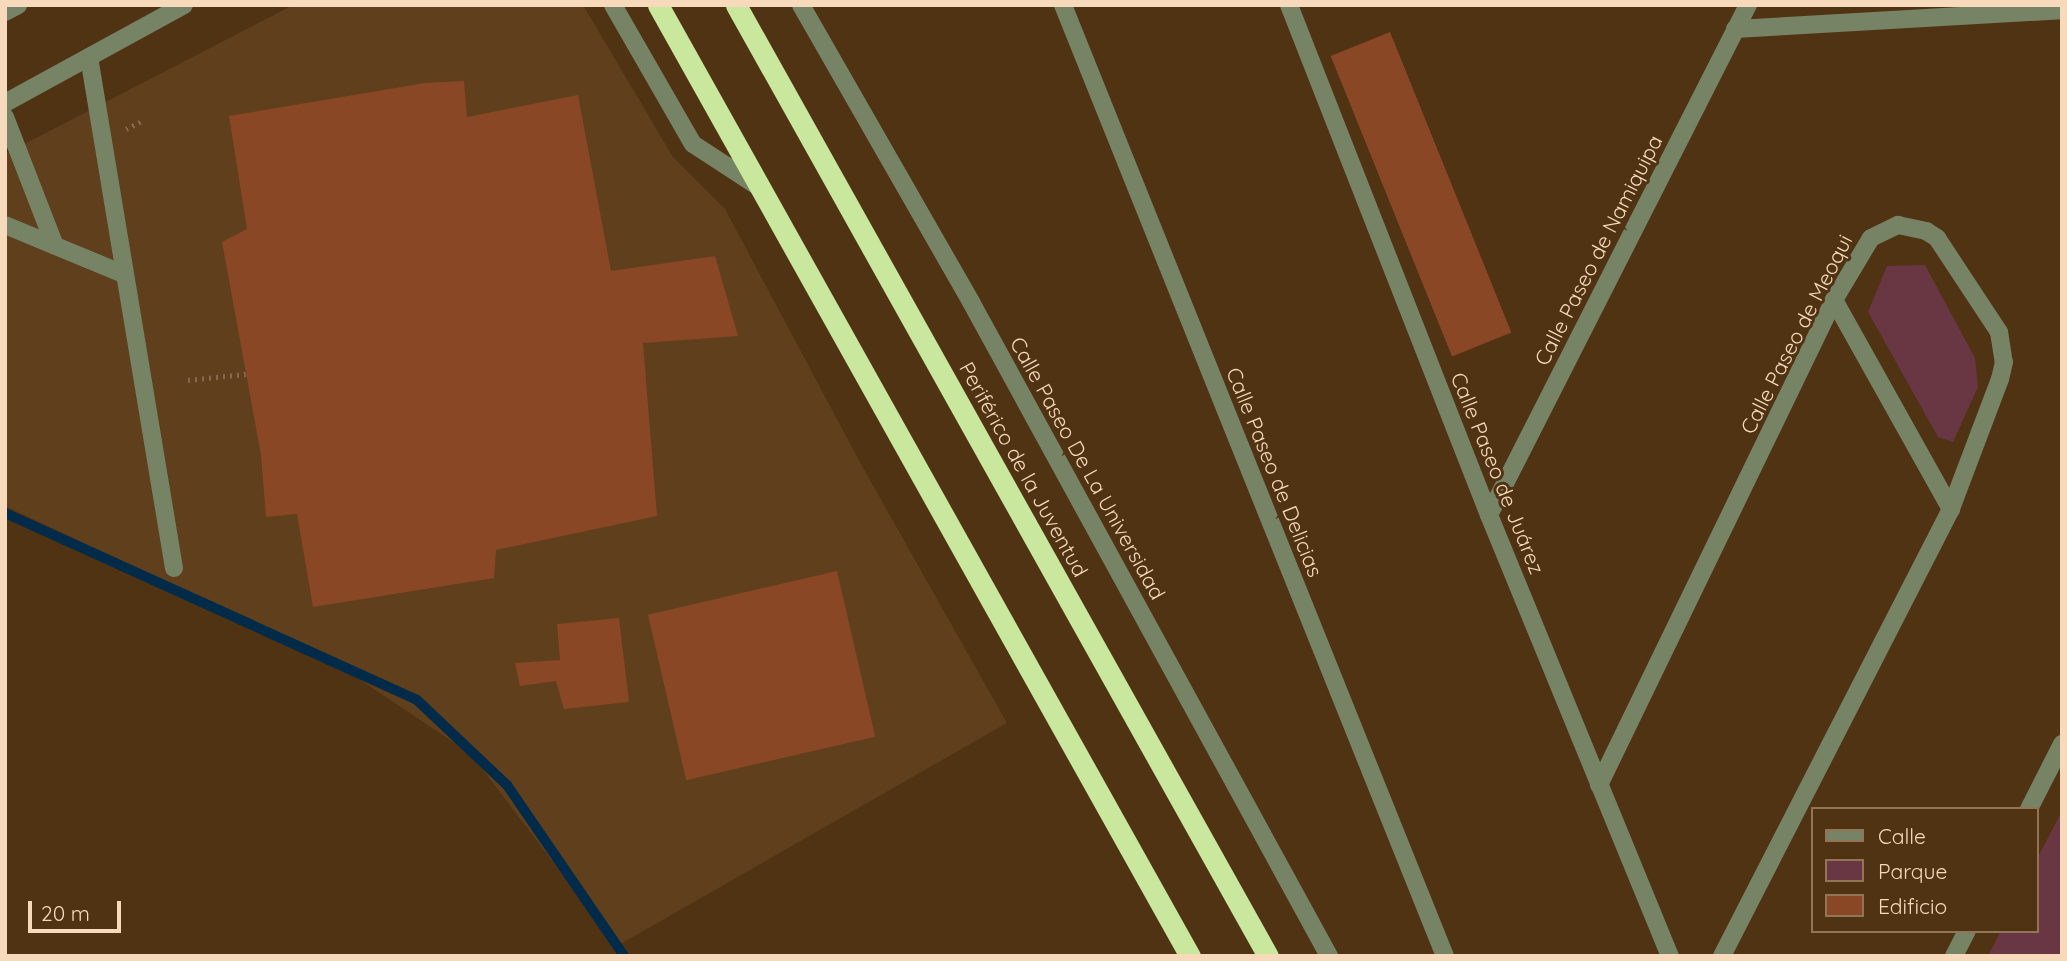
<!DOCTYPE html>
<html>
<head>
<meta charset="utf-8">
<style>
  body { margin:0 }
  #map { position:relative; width:2067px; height:961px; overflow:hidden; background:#4f3313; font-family:Quicksand,sans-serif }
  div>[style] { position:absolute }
  .built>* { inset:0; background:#5f3f1c }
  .green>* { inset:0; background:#693743 }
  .stream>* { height:10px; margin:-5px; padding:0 5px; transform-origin:5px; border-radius:5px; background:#022b49 }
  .building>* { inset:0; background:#894726; transform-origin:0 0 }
  .path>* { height:4.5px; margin-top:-2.25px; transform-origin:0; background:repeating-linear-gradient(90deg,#86694a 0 2px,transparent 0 7px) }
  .minor>* { height:18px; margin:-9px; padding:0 9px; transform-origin:9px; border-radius:9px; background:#778365 }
  .highway>* { height:21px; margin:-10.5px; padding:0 10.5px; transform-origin:10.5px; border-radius:10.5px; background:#cae79e }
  span { translate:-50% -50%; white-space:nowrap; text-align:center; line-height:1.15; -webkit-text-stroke:6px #4f3313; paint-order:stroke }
  .street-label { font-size:21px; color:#f7d9bc }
  .frame { position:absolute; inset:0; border:7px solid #f7d9bc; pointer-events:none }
  .legend { position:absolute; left:1811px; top:807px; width:228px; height:126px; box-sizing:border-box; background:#4f3313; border:2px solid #927557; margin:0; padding:9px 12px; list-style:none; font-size:21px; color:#f7d9bc }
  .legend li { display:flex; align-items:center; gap:14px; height:35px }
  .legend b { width:35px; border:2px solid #927557 }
  .scale { position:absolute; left:28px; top:901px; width:93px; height:32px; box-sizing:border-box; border:4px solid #f7d9bc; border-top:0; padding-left:9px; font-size:21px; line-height:24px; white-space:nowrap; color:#f7d9bc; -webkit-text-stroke:5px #4f3313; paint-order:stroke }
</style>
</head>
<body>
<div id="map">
  <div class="built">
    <i style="clip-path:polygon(293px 5px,583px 5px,673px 157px,725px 209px,862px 466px,1007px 723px,617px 946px,471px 754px,326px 657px,5px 506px,5px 154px)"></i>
  </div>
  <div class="green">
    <i style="clip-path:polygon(1925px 265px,1975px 358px,1978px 387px,1953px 442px,1938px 437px,1868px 312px,1887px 266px)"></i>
    <i style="clip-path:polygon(2062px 811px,2062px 956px,1988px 956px,2001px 931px,2037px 931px,2037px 859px)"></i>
  </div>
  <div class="stream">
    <i style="left:5px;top:513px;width:452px;rotate:24.4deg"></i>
    <i style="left:417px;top:700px;width:124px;rotate:43.4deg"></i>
    <i style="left:507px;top:785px;width:207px;rotate:55.6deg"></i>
  </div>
  <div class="building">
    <i style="left:1390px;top:32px;width:324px;height:64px;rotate:68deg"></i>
    <i style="clip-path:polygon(464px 81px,467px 117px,578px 95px,611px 271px,715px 256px,738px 336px,643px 343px,657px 516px,496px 550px,494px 578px,313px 607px,297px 514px,266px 517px,261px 455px,222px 242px,247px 229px,229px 116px,425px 83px)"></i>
    <i style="left:837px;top:571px;width:170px;height:194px;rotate:77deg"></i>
    <i style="clip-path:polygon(619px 618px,629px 702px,564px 709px,556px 681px,520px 686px,515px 663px,560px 660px,557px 624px)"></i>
  </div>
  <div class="path">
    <i style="left:126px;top:129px;width:20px;rotate:-27deg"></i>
    <i style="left:188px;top:380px;width:58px;rotate:-5.9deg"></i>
  </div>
  <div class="minor">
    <i style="left:613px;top:5px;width:160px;rotate:60.1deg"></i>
    <i style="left:693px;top:144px;width:79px;rotate:33.1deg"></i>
    <i style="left:801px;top:5px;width:342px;rotate:60.2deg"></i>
    <i style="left:971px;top:302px;width:746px;rotate:61.3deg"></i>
    <i style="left:1063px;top:5px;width:1025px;rotate:68.12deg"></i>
    <i style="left:1289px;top:5px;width:548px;rotate:68.59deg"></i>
    <i style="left:1489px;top:515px;width:477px;rotate:67.7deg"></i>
    <i style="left:5px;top:12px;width:15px;rotate:-28deg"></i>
    <i style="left:1735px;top:29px;width:326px;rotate:-3.3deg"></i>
    <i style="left:89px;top:57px;width:518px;rotate:80.56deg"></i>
    <i style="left:5px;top:103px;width:204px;rotate:-28.7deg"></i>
    <i style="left:5px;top:117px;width:138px;rotate:68.8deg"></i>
    <i style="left:5px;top:225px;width:126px;rotate:22.5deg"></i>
    <i style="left:1834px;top:300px;width:240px;rotate:60.8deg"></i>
    <i style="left:1489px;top:515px;width:572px;rotate:-63.08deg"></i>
    <i style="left:1599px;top:785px;width:539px;rotate:-64.15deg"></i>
    <i style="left:1834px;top:300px;width:72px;rotate:-59.2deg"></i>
    <i style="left:1871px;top:238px;width:30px;rotate:-26deg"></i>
    <i style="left:1898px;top:225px;width:29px;rotate:12deg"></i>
    <i style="left:1926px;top:231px;width:13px;rotate:32deg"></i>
    <i style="left:1937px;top:238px;width:113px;rotate:56.6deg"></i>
    <i style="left:1999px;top:332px;width:30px;rotate:81deg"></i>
    <i style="left:2004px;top:362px;width:17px;rotate:103deg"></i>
    <i style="left:2000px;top:379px;width:139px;rotate:110.7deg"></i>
    <i style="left:1951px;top:509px;width:502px;rotate:117.13deg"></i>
    <i style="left:2029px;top:809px;width:73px;rotate:-63.1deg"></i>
    <i style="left:1954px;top:956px;width:28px;rotate:-63deg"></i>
  </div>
  <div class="highway">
    <i style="left:658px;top:5px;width:1090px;rotate:60.78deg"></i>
    <i style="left:736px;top:5px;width:1090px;rotate:60.78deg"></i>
  </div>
  <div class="street-label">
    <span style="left:1598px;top:250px;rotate:-63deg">Calle Paseo de Namiquipa</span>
    <span style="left:1796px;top:334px;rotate:-63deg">Calle Paseo de Meoqui</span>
    <span style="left:1088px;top:468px;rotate:61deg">Calle Paseo De La Universidad</span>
    <span style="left:1024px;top:469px;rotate:61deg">Periférico de la Juventud</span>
    <span style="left:1275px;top:472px;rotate:68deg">Calle Paseo de Delicias</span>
    <span style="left:1498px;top:473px;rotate:68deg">Calle Paseo de Juárez</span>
  </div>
  <div class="frame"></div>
  <ul class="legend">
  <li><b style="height:9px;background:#778365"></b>Calle</li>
  <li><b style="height:19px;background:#693743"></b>Parque</li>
  <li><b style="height:19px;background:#894726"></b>Edificio</li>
  </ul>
  <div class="scale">20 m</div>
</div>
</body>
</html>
